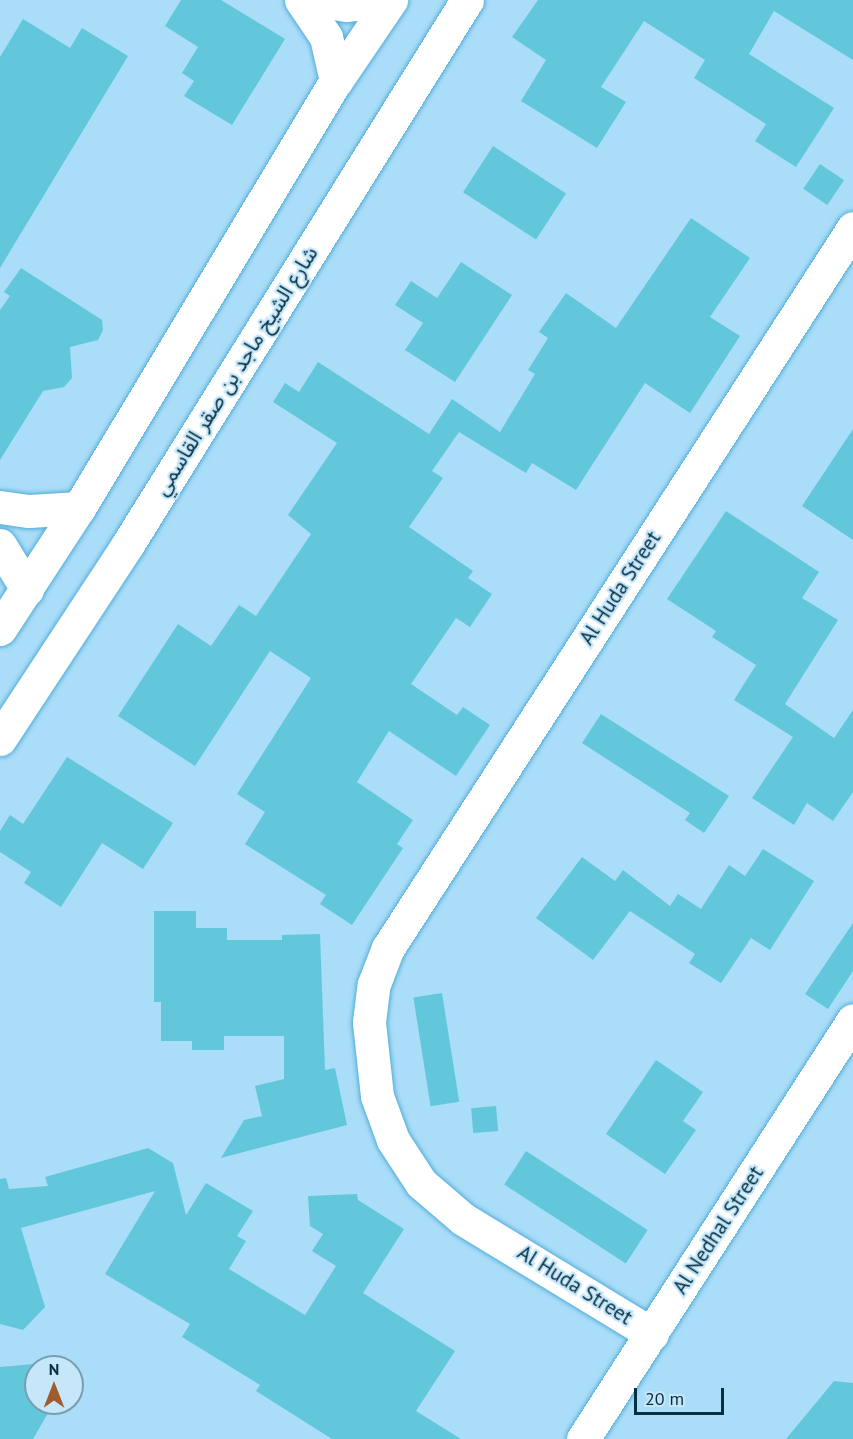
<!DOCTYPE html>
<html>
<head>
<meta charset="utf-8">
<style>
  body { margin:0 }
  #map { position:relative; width:853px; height:1439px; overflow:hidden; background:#aaddf8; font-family:"PT Sans","Noto Sans Arabic",sans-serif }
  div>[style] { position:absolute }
  .building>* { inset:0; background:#63c7db; transform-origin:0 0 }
  .roads { filter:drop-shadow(0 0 2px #52add9) drop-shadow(0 0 2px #52add9) }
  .street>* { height:33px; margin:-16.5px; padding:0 16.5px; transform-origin:16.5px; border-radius:16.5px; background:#fff }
  .secondary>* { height:33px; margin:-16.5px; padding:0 16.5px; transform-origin:16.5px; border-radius:16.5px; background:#fff }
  span { translate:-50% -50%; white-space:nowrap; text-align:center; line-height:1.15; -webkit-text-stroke:4.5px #c6e7fa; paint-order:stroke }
  .street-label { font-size:21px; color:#062f41 }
  .north { position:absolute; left:24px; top:1355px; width:60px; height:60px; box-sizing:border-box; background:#c6e7fa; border:2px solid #799db0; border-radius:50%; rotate:0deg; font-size:16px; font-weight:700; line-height:24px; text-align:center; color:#062f41 }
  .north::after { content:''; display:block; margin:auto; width:21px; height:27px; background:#a05c2d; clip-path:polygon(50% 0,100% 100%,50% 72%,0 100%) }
  .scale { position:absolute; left:634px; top:1388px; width:90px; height:27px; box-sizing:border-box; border:3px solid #062f41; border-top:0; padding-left:8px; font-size:18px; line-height:21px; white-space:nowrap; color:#062f41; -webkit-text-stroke:4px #c6e7fa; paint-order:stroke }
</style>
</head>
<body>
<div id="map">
  <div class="building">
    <i style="clip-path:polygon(181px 0,221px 0,285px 39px,232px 125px,184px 96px,194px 81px,182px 73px,198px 47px,165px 26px)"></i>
    <i style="clip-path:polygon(538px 0,853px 0,853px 60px,774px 11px,749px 54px,834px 108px,796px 167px,755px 141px,766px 124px,694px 78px,705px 60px,644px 21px,601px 87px,626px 102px,597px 148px,521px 101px,546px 60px,512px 37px)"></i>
    <i style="clip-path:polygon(23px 19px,70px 48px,82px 28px,128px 56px,0 268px,0 57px)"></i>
    <i style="left:493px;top:146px;width:87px;height:55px;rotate:33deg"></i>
    <i style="left:820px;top:164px;width:29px;height:30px;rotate:34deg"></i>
    <i style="clip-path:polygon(691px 218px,750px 258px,710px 317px,740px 336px,690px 413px,645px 383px,576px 490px,532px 463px,526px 473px,459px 432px,432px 471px,443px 478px,409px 527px,473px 571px,468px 578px,492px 594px,470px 627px,456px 618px,411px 684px,457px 715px,463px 707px,490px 725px,456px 776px,389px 731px,357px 782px,413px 820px,397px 844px,403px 848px,352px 925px,320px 904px,326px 895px,245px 844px,265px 812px,237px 794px,311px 678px,270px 651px,195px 766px,118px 716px,178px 624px,211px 646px,239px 605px,256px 616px,311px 534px,288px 515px,337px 443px,273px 402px,285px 383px,299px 392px,318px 362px,429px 434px,452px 399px,500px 432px,535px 374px,528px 370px,548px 338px,539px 332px,566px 293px,616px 328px)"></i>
    <i style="clip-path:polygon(461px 262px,512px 295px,455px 382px,405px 350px,423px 323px,395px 305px,411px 281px,437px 298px)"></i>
    <i style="clip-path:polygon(21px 268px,102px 320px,103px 330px,98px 340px,70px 347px,72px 378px,64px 387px,43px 391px,0 460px,0 310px,10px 296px,4px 292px)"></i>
    <i style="clip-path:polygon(853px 429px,853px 540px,802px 506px)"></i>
    <i style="clip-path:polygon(726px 511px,819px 572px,802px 598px,838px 620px,785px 704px,834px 738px,853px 710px,853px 792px,833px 821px,807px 803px,794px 825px,752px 798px,793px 737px,734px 700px,756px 665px,712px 637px,716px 631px,667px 599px)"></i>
    <i style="clip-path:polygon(601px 714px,729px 796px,704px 833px,685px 820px,690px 813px,582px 743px)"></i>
    <i style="clip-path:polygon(67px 757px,173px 823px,143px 869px,102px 843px,61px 907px,24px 883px,31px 872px,0 852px,0 831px,10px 815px,23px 824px)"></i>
    <i style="clip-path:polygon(763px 849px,814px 881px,770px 950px,751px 938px,721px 983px,689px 963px,695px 954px,630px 911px,593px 960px,536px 918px,582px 857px,615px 881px,623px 870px,670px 906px,678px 894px,701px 909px,729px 865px,745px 876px)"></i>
    <i style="clip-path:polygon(154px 911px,196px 911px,196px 928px,227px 928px,227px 940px,282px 940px,282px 935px,320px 934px,325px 1070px,335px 1068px,347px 1125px,221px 1158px,244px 1120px,262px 1116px,255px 1086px,284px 1079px,284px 1036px,224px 1036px,224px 1050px,192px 1050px,192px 1041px,161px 1041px,161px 1002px,154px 1002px)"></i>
    <i style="clip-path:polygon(853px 923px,853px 971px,828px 1009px,805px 994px)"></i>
    <i style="left:442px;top:993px;width:110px;height:29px;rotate:81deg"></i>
    <i style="clip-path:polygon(656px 1060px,703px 1092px,683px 1121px,696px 1130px,665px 1174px,606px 1134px)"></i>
    <i style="left:496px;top:1106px;width:25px;height:25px;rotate:85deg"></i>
    <i style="clip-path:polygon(148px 1148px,173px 1163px,186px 1215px,206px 1183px,253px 1211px,237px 1236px,246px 1241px,229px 1269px,305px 1315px,336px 1266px,312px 1251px,323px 1234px,310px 1226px,308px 1196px,357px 1194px,358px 1200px,404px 1229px,363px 1293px,455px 1351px,416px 1411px,461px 1439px,332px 1439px,256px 1391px,260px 1385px,182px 1337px,190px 1324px,105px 1274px,155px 1191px,21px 1228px,45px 1307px,23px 1330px,0 1324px,0 1179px,6px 1178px,9px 1189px,48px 1186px,45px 1177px)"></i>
    <i style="left:526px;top:1151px;width:145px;height:40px;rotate:33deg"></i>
    <i style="clip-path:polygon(45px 1363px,53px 1367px,36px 1367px,36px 1403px,54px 1403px,33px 1439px,0 1439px,0 1367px)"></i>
    <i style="clip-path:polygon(834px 1381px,853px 1383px,853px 1439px,786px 1439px)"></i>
  </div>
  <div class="roads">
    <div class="street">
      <i style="left:301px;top:0;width:45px;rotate:56deg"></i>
      <i style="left:326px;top:37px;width:45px;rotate:77.2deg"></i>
      <i style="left:315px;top:0;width:31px;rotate:9deg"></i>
      <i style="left:346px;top:5px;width:45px;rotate:-6.3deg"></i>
      <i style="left:0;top:507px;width:29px;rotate:8deg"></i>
      <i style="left:29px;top:511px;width:50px;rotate:-3.4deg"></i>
      <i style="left:0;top:545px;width:52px;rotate:58.5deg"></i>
      <i style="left:652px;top:1334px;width:221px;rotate:-148.7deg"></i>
      <i style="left:463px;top:1219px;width:55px;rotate:-139.4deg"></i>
      <i style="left:421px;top:1183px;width:51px;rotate:-123.1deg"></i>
      <i style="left:393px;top:1140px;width:47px;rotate:-110deg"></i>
      <i style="left:377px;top:1096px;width:74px;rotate:-96.2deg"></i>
      <i style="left:369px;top:1022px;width:38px;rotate:-83deg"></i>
      <i style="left:374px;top:984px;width:39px;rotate:-69deg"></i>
      <i style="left:388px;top:948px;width:857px;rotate:-57.14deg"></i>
      <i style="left:583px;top:1439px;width:498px;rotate:-57.2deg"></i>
    </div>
    <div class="secondary">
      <i style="left:0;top:629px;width:145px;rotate:-56.9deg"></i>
      <i style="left:79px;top:508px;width:498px;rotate:-59deg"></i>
      <i style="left:336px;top:81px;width:98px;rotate:-55.8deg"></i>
      <i style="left:0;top:739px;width:233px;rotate:-56.7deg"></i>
      <i style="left:128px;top:544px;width:641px;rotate:-58.07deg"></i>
    </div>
  </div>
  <div class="street-label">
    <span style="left:236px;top:371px;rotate:-58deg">شارع الشيخ ماجد بن صقر القاسمي</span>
    <span style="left:620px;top:588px;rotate:-57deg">Al Huda Street</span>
    <span style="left:718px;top:1230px;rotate:-57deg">Al Nedhal Street</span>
    <span style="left:575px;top:1285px;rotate:32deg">Al Huda Street</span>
  </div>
  <div class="north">N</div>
  <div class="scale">20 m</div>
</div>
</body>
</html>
